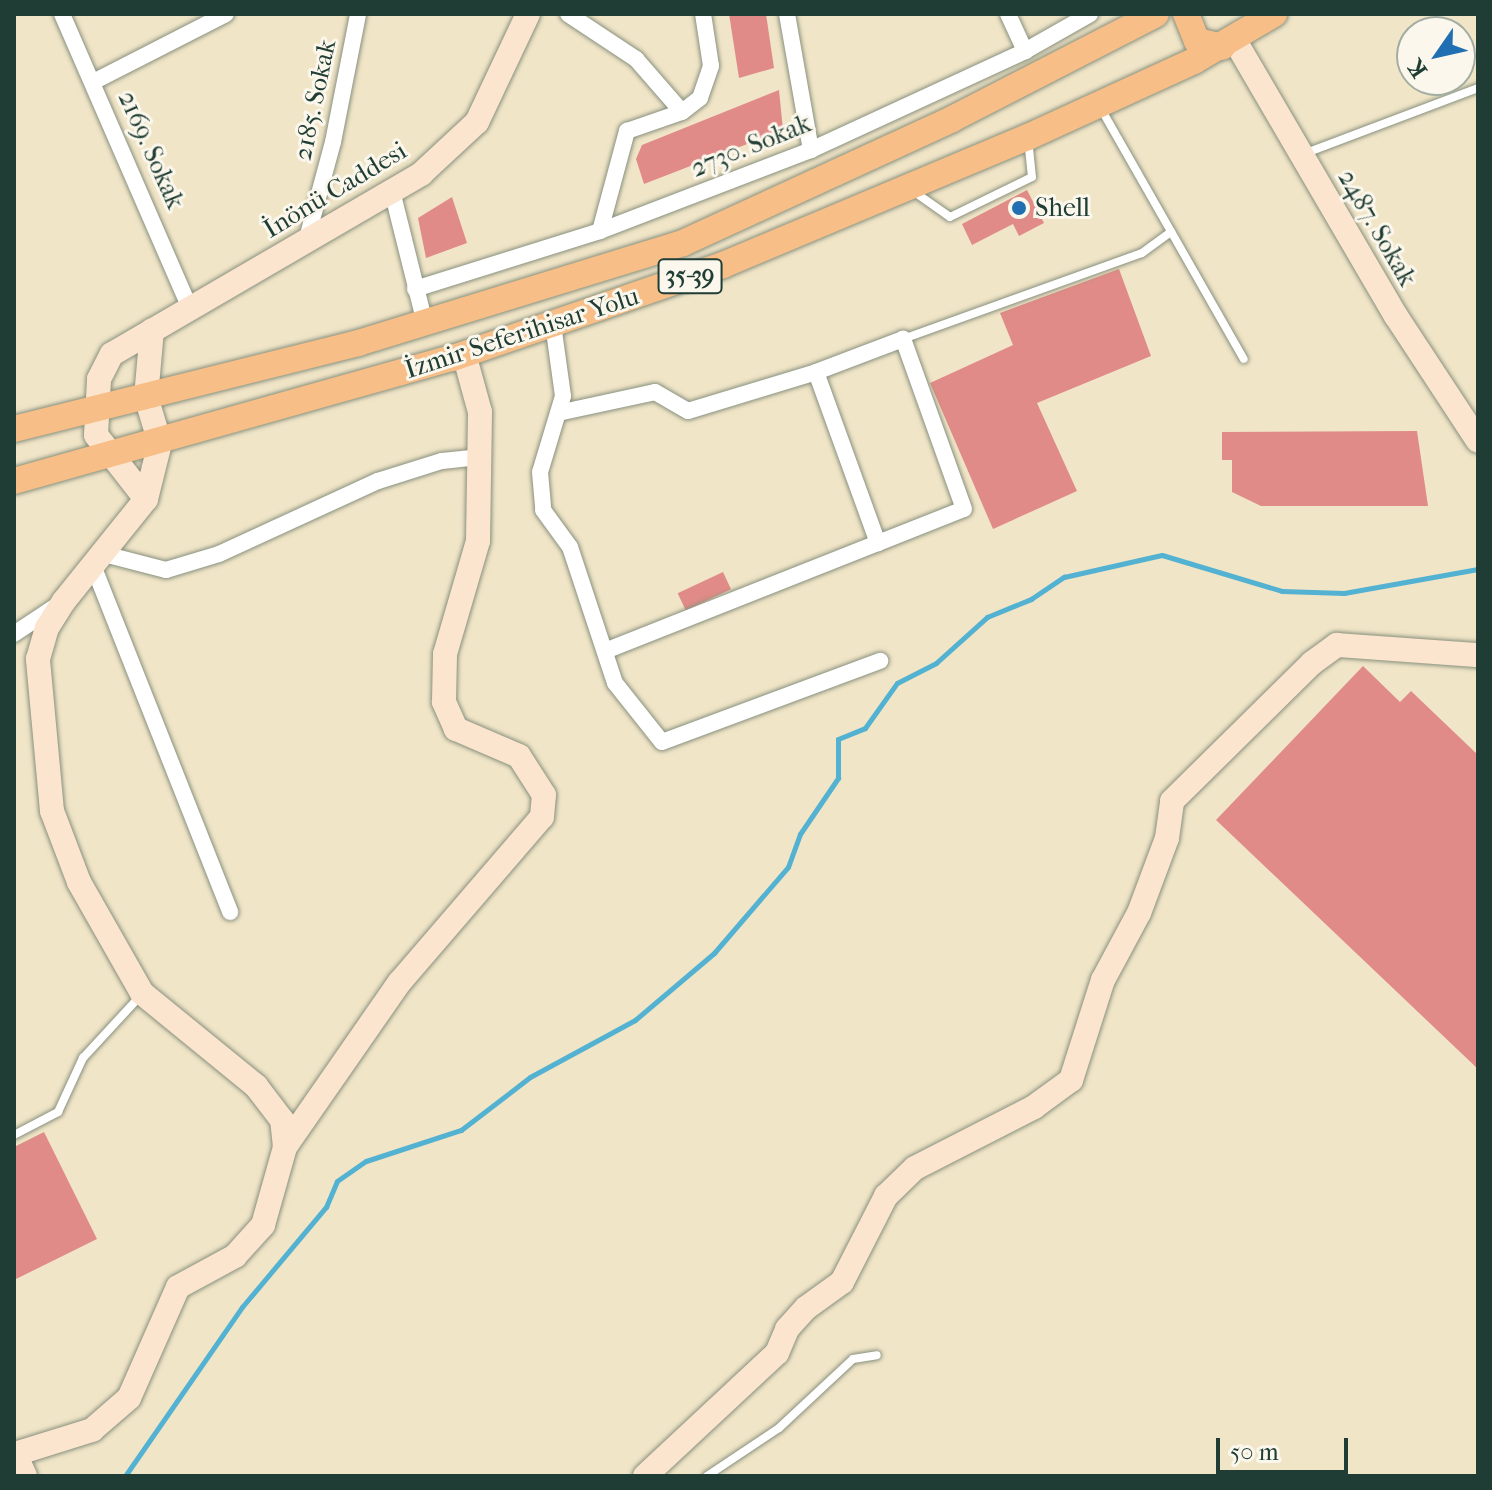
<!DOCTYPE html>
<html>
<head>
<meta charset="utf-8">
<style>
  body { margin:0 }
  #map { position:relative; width:1492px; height:1490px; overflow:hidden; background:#f1e5c8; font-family:"IM FELL French Canon",serif }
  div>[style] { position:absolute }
  .stream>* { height:5px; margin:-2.5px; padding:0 2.5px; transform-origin:2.5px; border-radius:2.5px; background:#53b2d1 }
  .building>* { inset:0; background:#e08b87; transform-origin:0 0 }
  .roads { filter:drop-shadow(0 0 2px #88917e) drop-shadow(0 0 2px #88917e) }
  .lane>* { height:8px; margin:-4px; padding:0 4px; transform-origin:4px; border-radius:4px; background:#fff }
  .street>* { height:16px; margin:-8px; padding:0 8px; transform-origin:8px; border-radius:8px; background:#fff }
  .secondary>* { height:24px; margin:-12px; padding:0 12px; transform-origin:12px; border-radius:12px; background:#fce5cf }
  .primary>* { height:26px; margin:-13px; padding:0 13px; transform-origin:13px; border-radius:13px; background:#f7be87 }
  .dots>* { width:22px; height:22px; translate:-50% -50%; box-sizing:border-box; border:4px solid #fbf7ec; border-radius:50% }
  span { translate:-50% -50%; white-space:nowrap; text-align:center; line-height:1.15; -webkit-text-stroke:6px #fbf7ec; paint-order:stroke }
  .shield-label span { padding:2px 6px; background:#fbf7ec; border:2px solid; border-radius:6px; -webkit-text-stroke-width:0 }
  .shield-label { font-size:24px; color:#1f3d34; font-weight:700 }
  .street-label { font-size:26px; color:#1f3d34 }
  .poi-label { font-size:26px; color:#1f3d34 }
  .left { translate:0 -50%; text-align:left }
  .frame { position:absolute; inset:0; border:16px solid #1f3d34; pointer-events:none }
  .north { position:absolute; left:1396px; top:16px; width:80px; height:80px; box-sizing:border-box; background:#fbf7ec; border:2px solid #a3ada2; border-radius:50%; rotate:236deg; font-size:22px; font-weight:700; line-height:32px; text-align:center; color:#1f3d34 }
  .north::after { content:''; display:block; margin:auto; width:28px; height:36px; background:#1f6fb2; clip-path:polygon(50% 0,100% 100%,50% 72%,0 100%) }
  .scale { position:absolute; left:1216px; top:1438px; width:132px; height:36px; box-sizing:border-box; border:4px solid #1f3d34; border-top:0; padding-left:10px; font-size:24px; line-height:28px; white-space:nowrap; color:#1f3d34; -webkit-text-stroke:6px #fbf7ec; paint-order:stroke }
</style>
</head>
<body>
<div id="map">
  <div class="stream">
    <i style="left:125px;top:1476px;width:206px;rotate:-55.3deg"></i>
    <i style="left:242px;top:1307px;width:131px;rotate:-50deg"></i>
    <i style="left:326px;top:1207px;width:28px;rotate:-67deg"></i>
    <i style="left:337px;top:1181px;width:35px;rotate:-35deg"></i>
    <i style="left:366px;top:1161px;width:100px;rotate:-18.1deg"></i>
    <i style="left:461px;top:1130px;width:87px;rotate:-37.5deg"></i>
    <i style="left:530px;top:1077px;width:119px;rotate:-28.5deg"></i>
    <i style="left:635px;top:1020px;width:104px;rotate:-40.3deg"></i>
    <i style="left:714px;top:953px;width:113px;rotate:-49.3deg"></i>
    <i style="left:788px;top:867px;width:35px;rotate:-70deg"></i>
    <i style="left:800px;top:834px;width:68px;rotate:-55.8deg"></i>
    <i style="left:838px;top:778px;width:39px;rotate:-90deg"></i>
    <i style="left:838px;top:739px;width:29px;rotate:-22deg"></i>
    <i style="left:865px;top:728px;width:55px;rotate:-54.6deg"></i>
    <i style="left:897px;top:683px;width:44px;rotate:-27.1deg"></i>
    <i style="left:936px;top:663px;width:69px;rotate:-42deg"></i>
    <i style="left:987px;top:617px;width:48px;rotate:-22.2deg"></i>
    <i style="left:1031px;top:599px;width:40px;rotate:-34deg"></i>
    <i style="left:1064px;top:577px;width:100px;rotate:-12.7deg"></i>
    <i style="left:1162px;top:555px;width:125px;rotate:16.7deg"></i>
    <i style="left:1282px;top:591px;width:62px;rotate:1.8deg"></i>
    <i style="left:1344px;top:593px;width:136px;rotate:-10.2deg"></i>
  </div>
  <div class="building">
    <i style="clip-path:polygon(729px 14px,766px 14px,774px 68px,739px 78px)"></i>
    <i style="clip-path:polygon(779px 90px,783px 130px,644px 184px,636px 159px,642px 145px)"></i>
    <i style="clip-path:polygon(1027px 190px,1044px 223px,1019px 236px,1013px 224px,972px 245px,962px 224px)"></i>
    <i style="clip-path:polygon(452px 197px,467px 243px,426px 258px,418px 218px)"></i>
    <i style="clip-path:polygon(1119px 269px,1151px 356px,1037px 403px,1077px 491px,993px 529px,930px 383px,1013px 345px,1000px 313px)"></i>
    <i style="clip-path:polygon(1417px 431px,1428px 506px,1261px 506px,1232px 492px,1232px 460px,1222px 460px,1222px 432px)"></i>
    <i style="left:723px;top:572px;width:19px;height:50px;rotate:65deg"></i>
    <i style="clip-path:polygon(1363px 666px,1400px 702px,1411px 691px,1478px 755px,1478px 1069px,1216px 820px)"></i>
    <i style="clip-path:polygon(44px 1132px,97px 1239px,14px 1280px,14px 1147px)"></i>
  </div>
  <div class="roads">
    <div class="lane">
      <i style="left:1100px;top:107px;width:290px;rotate:60.3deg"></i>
      <i style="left:1306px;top:153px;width:184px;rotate:-20.7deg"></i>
      <i style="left:913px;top:191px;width:45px;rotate:35.1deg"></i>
      <i style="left:950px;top:217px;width:91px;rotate:-26deg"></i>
      <i style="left:1032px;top:177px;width:36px;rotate:-96deg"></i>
      <i style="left:903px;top:339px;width:254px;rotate:-19.8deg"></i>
      <i style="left:1142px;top:253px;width:36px;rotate:-36deg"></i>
      <i style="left:14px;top:1135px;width:50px;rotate:-27.6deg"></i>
      <i style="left:58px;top:1112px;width:60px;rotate:-65.2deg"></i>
      <i style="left:83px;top:1058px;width:87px;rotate:-47.3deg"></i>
      <i style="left:707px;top:1476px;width:87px;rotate:-33.7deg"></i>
      <i style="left:779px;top:1428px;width:101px;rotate:-43deg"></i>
      <i style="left:853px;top:1359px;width:24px;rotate:-9deg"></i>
    </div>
    <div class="street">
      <i style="left:62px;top:14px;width:321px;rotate:66.5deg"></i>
      <i style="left:568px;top:14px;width:82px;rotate:33.5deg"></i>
      <i style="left:636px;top:59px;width:70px;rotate:49deg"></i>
      <i style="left:787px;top:14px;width:138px;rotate:80deg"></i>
      <i style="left:1008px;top:14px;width:41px;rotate:65.3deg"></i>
      <i style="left:95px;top:81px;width:147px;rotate:-27.1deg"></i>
      <i style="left:392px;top:191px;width:136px;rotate:76deg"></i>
      <i style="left:600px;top:231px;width:104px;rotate:-74.9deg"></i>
      <i style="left:627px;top:131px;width:58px;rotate:-19.1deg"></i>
      <i style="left:682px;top:112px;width:23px;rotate:-38deg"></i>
      <i style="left:700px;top:98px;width:34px;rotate:-71deg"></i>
      <i style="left:711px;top:66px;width:53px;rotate:-98.7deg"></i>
      <i style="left:306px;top:242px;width:104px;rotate:-74.9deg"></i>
      <i style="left:333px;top:142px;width:130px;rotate:-78.9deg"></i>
      <i style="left:415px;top:289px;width:194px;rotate:-17.4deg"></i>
      <i style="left:600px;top:231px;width:226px;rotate:-21deg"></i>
      <i style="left:811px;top:150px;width:236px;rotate:-24.8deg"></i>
      <i style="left:1025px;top:51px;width:75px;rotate:-29.6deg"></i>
      <i style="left:553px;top:324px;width:73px;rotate:82.1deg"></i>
      <i style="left:563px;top:396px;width:79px;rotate:106.8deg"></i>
      <i style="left:540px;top:472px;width:38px;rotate:85deg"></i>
      <i style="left:543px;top:510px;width:46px;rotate:53.9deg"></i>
      <i style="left:570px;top:547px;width:143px;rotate:71.7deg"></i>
      <i style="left:615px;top:683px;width:75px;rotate:51.5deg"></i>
      <i style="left:662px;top:742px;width:233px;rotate:-20.4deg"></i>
      <i style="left:558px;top:413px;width:99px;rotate:-12.2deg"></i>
      <i style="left:655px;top:392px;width:38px;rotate:30deg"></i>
      <i style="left:688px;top:411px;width:134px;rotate:-16.9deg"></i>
      <i style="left:104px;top:554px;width:64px;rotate:14.5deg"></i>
      <i style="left:166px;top:570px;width:55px;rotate:-16.8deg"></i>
      <i style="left:219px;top:554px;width:175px;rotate:-24.7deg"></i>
      <i style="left:378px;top:481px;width:67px;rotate:-17.4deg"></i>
      <i style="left:442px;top:461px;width:37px;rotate:-6deg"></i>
      <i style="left:94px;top:568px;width:370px;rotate:68.4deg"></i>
      <i style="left:14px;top:634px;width:50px;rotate:-33.7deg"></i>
      <i style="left:605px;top:651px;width:294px;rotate:-21.6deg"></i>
      <i style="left:878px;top:543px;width:92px;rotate:-21.6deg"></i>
      <i style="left:964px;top:509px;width:181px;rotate:-109.7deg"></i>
      <i style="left:903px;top:339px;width:93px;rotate:159.2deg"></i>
      <i style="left:816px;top:372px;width:182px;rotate:70.1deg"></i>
    </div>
    <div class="secondary">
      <i style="left:1234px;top:39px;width:321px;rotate:59.7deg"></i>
      <i style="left:1396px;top:316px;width:149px;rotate:56.7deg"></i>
      <i style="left:146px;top:499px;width:81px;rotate:-128deg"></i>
      <i style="left:96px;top:435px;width:56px;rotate:-86.9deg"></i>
      <i style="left:99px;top:379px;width:28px;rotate:-63deg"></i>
      <i style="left:112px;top:354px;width:358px;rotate:-30.2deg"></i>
      <i style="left:421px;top:174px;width:76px;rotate:-42.9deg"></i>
      <i style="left:477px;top:122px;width:119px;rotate:-64.7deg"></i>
      <i style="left:285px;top:1147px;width:200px;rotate:-55.2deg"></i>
      <i style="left:399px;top:983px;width:219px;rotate:-49.3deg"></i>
      <i style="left:542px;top:817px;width:22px;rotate:-85deg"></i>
      <i style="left:544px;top:795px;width:46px;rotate:-122.7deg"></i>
      <i style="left:519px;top:756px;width:69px;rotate:-156.8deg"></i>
      <i style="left:456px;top:729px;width:30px;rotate:-114deg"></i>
      <i style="left:444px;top:702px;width:48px;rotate:-88.8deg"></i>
      <i style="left:445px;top:654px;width:118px;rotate:-73.7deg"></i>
      <i style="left:478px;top:541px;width:129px;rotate:-89.1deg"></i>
      <i style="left:480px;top:412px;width:60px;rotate:-105.4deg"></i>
      <i style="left:25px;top:1476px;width:24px;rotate:-114deg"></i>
      <i style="left:15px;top:1454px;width:81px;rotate:-17.3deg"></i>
      <i style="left:92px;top:1430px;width:49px;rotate:-40.9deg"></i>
      <i style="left:129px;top:1398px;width:121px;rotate:-66.2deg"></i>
      <i style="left:178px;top:1287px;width:65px;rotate:-28.5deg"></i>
      <i style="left:235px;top:1256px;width:42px;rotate:-47.9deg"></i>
      <i style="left:263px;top:1225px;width:81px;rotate:-74.2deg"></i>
      <i style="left:285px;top:1147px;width:27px;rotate:-96deg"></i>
      <i style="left:282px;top:1120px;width:43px;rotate:-127.4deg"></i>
      <i style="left:256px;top:1086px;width:147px;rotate:-140.8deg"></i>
      <i style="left:142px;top:993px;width:128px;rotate:-119.6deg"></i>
      <i style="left:79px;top:882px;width:76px;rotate:-110.8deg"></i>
      <i style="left:52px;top:811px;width:153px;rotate:-95.3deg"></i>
      <i style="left:38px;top:659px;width:32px;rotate:-74deg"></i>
      <i style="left:47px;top:628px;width:32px;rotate:-58deg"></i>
      <i style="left:64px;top:601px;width:131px;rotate:-51.2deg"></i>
      <i style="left:146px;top:499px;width:58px;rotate:-76deg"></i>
      <i style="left:160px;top:443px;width:48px;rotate:-106.9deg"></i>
      <i style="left:146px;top:397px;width:67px;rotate:-84.9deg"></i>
      <i style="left:645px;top:1476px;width:180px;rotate:-43deg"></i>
      <i style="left:777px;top:1353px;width:26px;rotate:-67deg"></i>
      <i style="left:787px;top:1329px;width:28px;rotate:-48deg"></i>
      <i style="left:806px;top:1308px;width:44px;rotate:-35.8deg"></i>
      <i style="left:842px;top:1282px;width:97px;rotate:-62.9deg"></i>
      <i style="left:886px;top:1196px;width:40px;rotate:-44deg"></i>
      <i style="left:915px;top:1168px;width:134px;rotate:-27.1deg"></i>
      <i style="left:1034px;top:1107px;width:46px;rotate:-36.1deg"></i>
      <i style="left:1071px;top:1080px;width:105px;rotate:-72.3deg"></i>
      <i style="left:1103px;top:980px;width:76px;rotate:-61.8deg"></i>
      <i style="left:1139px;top:913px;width:80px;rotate:-69.5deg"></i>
      <i style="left:1167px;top:838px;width:37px;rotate:-82deg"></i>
      <i style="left:1172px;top:801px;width:197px;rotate:-44.6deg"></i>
      <i style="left:1312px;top:663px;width:31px;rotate:-36deg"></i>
      <i style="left:1337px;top:645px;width:141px;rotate:4.1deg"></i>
    </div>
    <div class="primary">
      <i style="left:1186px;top:14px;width:29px;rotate:68deg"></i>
      <i style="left:1197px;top:41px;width:26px;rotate:13deg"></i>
      <i style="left:14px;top:429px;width:355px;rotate:-14deg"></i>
      <i style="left:358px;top:343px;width:340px;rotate:-17.1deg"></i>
      <i style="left:683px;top:243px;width:296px;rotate:-24.7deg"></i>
      <i style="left:952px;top:119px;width:229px;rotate:-27.2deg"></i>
      <i style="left:14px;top:481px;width:456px;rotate:-15.7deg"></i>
      <i style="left:453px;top:358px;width:286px;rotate:-19deg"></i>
      <i style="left:723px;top:265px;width:331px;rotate:-22.8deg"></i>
      <i style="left:1028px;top:137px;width:183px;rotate:-24.6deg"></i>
      <i style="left:1194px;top:61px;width:93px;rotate:-30.4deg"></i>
    </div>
  </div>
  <div class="dots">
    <i style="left:1019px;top:208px;background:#1f6fb2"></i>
  </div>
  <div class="shield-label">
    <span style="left:690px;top:276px">35-39</span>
  </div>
  <div class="street-label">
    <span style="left:315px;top:100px;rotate:-78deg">2185. Sokak</span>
    <span style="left:751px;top:146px;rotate:-22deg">2730. Sokak</span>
    <span style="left:151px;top:150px;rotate:66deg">2169. Sokak</span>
    <span style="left:335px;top:190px;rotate:-31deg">İnönü Caddesi</span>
    <span style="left:1377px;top:228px;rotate:60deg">2487. Sokak</span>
    <span style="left:522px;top:333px;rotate:-18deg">İzmir Seferihisar Yolu</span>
  </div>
  <div class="poi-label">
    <span class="left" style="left:1035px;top:208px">Shell</span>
  </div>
  <div class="frame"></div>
  <div class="north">K</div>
  <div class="scale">50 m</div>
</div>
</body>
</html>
